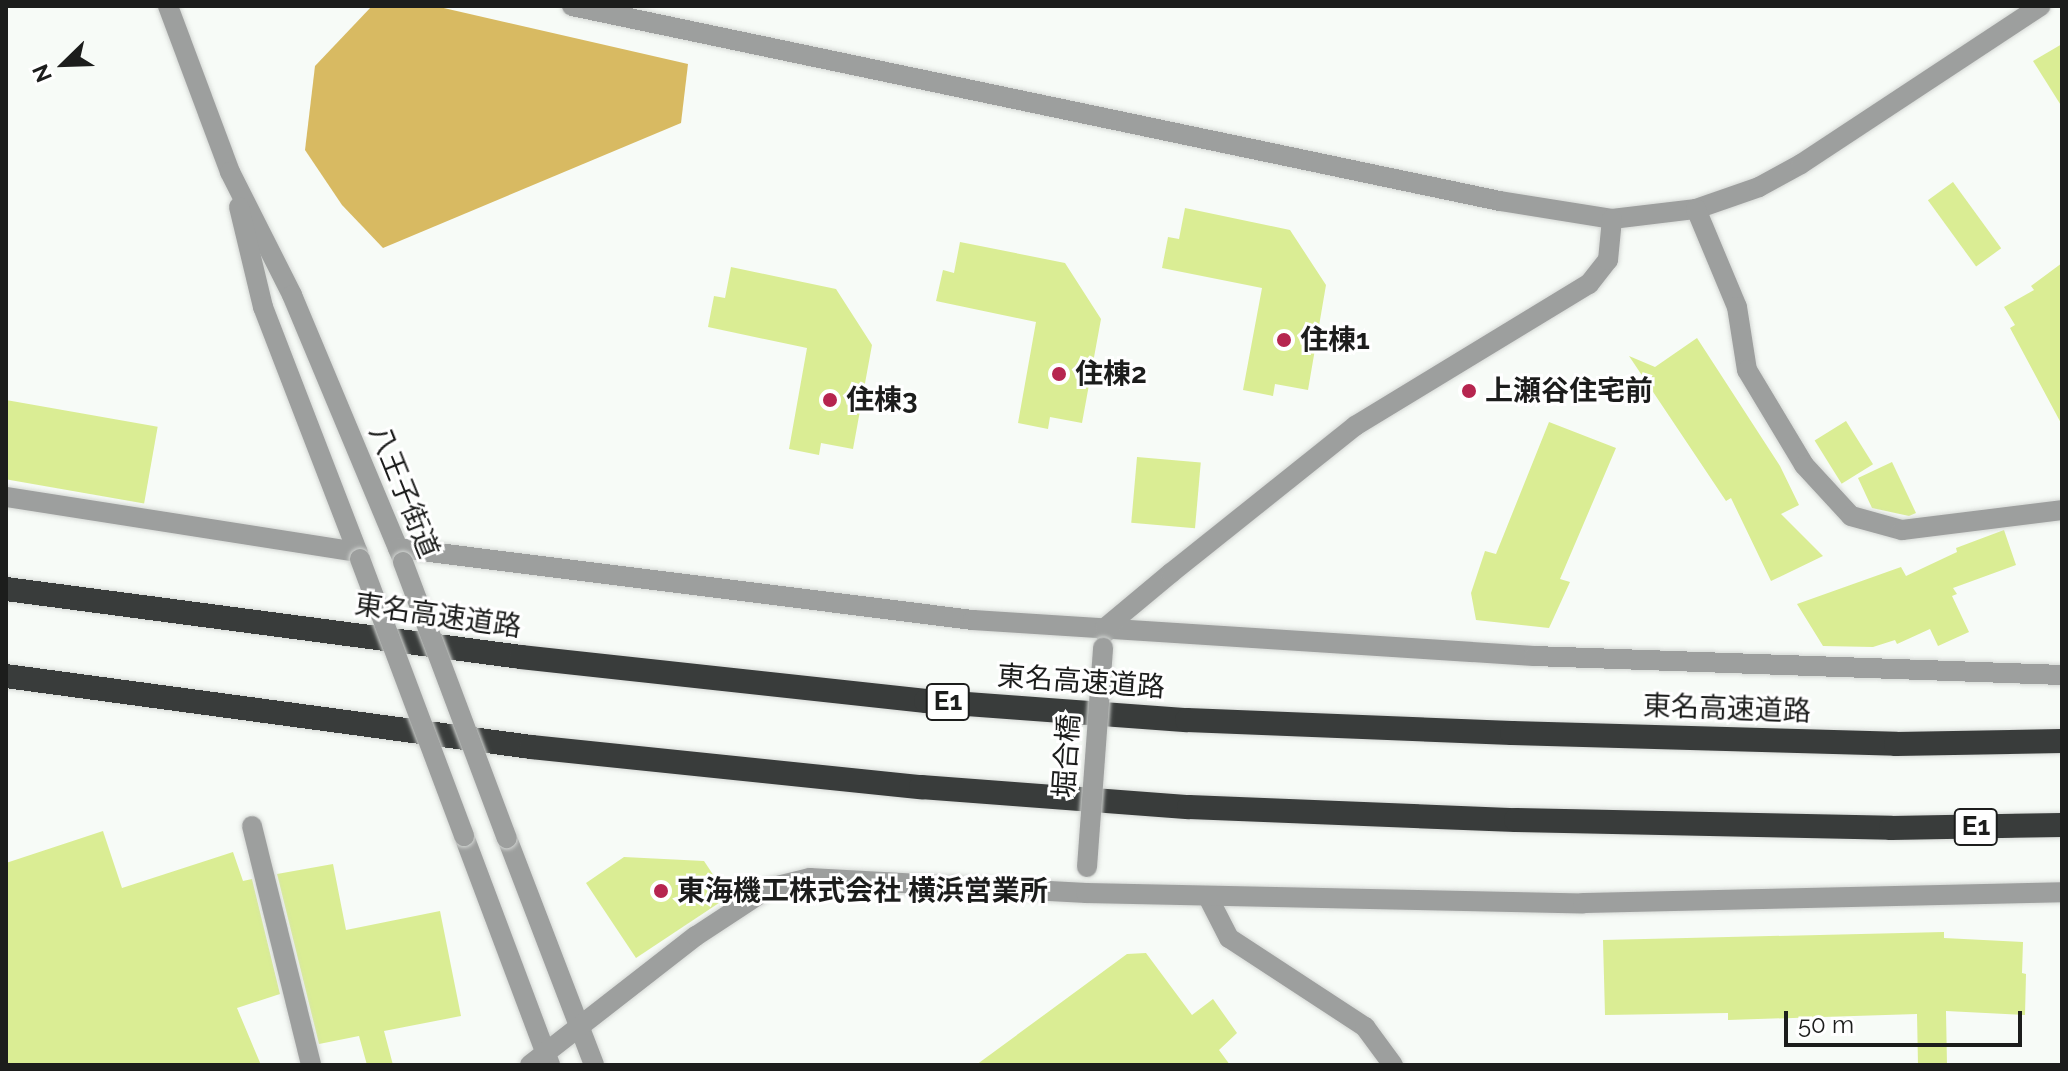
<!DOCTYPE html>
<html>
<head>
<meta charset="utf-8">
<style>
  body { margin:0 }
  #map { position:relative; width:2068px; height:1071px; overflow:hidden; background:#f7fbf7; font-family:Raleway,"Noto Sans JP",sans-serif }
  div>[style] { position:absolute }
  .forest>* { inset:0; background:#d8ba62 }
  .building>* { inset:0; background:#daed94; transform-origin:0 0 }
  .roads { filter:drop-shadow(0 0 2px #d4d7d4) drop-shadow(0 0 2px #d4d7d4) }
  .minor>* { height:20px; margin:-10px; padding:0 10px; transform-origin:10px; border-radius:10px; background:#9d9f9e }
  .highway>* { height:24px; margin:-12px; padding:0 12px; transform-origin:12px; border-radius:12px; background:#393c3b }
  .bridges { filter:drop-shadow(0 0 2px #d4d7d4) drop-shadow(0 0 2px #d4d7d4) }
  .minor-bridge>* { height:20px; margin:-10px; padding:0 10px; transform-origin:10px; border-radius:10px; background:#9d9f9e }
  .dots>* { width:22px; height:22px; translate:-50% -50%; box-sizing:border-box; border:4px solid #fff; border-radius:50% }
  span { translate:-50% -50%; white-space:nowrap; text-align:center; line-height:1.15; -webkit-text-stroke:6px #fff; paint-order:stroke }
  .shield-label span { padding:2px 6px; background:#fff; border:2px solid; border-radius:6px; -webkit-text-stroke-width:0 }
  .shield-label { font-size:26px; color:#1c1d1c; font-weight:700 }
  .poi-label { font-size:28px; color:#1c1d1c; font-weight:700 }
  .left { translate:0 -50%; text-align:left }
  .street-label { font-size:28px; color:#1c1d1c }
  .frame { position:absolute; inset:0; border:8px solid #1c1d1c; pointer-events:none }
  .north { position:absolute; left:24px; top:24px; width:80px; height:80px; -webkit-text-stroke:6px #fff; paint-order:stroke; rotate:247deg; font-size:22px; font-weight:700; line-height:32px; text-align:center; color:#1c1d1c }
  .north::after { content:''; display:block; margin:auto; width:28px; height:36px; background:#1c1d1c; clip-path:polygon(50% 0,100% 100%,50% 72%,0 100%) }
  .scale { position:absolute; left:1784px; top:1011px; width:238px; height:36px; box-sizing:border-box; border:4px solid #1c1d1c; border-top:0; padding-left:10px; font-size:24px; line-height:28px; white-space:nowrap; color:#1c1d1c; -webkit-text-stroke:6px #fff; paint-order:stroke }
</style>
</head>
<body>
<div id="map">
  <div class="forest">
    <i style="clip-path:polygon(372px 6px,435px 6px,688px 64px,681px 123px,383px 248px,342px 205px,305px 150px,315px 66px)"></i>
  </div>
  <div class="building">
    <i style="clip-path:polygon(2062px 44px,2062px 107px,2033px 61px)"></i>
    <i style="left:1953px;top:182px;width:82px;height:31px;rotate:54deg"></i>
    <i style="clip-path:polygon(1185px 208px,1290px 230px,1326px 285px,1308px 390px,1275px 384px,1273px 396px,1243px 390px,1262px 288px,1162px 268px,1168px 237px,1179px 239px)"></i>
    <i style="clip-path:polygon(960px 242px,1065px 263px,1101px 319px,1082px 423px,1050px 417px,1048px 429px,1018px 423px,1036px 322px,936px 301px,943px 270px,954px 273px)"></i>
    <i style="clip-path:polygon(2062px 263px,2062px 425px,2010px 328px,2015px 325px,2004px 307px,2034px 290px,2031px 286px)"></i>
    <i style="clip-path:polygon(731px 267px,836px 289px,872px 345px,853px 449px,821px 443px,819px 455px,789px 449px,807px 348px,708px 327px,714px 296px,725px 298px)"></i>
    <i style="clip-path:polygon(1697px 338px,1780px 466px,1799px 505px,1781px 514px,1823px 556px,1771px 581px,1731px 498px,1726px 501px,1629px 356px,1655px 367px)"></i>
    <i style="left:6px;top:400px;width:154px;height:78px;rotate:10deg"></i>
    <i style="left:1846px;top:421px;width:51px;height:37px;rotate:58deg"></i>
    <i style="clip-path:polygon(1549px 422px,1616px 448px,1560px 579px,1570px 582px,1549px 628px,1476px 620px,1471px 593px,1485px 551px,1496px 554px)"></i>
    <i style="left:1137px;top:457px;width:64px;height:66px;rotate:5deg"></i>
    <i style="clip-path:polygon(1892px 462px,1916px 513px,1909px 516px,1872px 508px,1858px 478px)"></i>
    <i style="clip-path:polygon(2004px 530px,2016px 565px,1953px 588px,1957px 594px,1952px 596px,1969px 632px,1938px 646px,1930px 629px,1897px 644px,1895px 640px,1873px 647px,1823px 646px,1797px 604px,1901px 567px,1906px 576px,1957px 552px,1956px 548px)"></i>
    <i style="clip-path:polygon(103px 831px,122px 888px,233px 852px,243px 881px,252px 879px,280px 994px,237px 1008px,261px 1065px,6px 1065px,6px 863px)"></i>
    <i style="clip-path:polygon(624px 857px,704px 861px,728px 897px,636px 958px,586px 883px)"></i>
    <i style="clip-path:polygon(333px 864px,346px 930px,440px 911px,461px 1016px,384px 1031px,393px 1065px,367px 1065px,359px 1036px,319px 1044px,277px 874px)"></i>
    <i style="clip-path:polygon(1944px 932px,1944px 938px,2023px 942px,2022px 973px,2026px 974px,2025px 1015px,1946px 1011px,1947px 1065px,1918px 1065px,1917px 1014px,1728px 1020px,1728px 1013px,1605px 1015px,1603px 940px)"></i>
    <i style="clip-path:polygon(1146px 953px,1192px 1015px,1213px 999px,1237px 1033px,1219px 1050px,1230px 1065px,976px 1065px,1127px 954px)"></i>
  </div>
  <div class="roads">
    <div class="minor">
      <i style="left:168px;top:6px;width:177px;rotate:69.5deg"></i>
      <i style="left:230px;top:172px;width:138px;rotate:63.2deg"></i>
      <i style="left:292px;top:295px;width:285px;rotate:67.3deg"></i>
      <i style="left:572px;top:6px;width:948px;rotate:11.87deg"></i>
      <i style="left:1500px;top:201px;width:113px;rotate:9.1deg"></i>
      <i style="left:1612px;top:219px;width:85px;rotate:-6.8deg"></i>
      <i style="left:1696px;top:209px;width:67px;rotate:-19.2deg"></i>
      <i style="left:1759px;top:187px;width:48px;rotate:-28.7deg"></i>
      <i style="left:1801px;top:164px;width:287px;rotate:-33.4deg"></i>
      <i style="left:239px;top:207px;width:103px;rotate:76.5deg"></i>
      <i style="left:263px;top:307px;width:270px;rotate:68.9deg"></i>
      <i style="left:1696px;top:209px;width:106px;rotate:67.3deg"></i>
      <i style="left:1737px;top:307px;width:64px;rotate:81deg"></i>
      <i style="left:1747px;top:370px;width:111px;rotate:59deg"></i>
      <i style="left:1804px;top:465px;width:69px;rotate:47.3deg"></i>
      <i style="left:1851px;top:516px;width:53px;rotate:15.4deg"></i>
      <i style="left:1902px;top:530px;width:161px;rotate:-7.1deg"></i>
      <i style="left:6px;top:497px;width:356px;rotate:8.9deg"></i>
      <i style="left:398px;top:548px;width:579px;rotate:7.14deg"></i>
      <i style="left:973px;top:620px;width:562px;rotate:3.67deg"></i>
      <i style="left:1534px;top:656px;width:528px;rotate:2.06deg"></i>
      <i style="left:1105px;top:633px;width:5px;rotate:-90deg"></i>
      <i style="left:1105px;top:628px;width:86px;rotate:-39.8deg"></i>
      <i style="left:1171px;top:573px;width:236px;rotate:-38.6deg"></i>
      <i style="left:1355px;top:426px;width:274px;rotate:-31.3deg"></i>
      <i style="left:1589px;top:284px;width:31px;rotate:-52deg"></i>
      <i style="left:1608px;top:260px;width:41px;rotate:-84.4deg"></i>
      <i style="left:252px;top:826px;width:246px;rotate:76.1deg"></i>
      <i style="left:464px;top:836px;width:245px;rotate:69.4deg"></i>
      <i style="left:507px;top:838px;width:243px;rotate:69deg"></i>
      <i style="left:1208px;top:897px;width:46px;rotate:62.9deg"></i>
      <i style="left:1229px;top:938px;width:163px;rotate:33.2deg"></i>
      <i style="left:1365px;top:1027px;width:47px;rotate:53.6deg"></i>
      <i style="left:530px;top:1065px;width:210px;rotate:-37.9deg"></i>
      <i style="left:696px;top:936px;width:87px;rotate:-33.3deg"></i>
      <i style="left:769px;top:888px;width:42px;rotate:-13.7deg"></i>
      <i style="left:810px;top:878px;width:276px;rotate:3.1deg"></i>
      <i style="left:1086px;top:893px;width:497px;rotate:1.2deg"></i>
      <i style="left:1583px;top:903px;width:479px;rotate:-1.3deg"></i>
    </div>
    <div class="highway">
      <i style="left:6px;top:589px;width:519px;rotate:7.52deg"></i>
      <i style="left:521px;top:657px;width:407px;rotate:6.2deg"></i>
      <i style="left:926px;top:701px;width:262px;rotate:4.2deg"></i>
      <i style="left:1187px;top:720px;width:325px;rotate:2.3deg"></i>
      <i style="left:1512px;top:733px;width:384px;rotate:1.6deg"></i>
      <i style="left:1896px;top:744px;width:166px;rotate:-1deg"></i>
      <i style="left:6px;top:676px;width:530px;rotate:7.7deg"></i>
      <i style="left:531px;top:747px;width:392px;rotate:5.9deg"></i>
      <i style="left:921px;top:787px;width:269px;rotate:4.3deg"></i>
      <i style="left:1189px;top:807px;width:327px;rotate:2.3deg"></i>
      <i style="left:1516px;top:820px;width:375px;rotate:1.2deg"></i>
      <i style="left:1891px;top:828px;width:171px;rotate:-1deg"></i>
    </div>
  </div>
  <div class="bridges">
    <div class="minor-bridge">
      <i style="left:360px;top:559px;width:296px;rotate:69.4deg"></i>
      <i style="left:403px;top:562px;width:295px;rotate:69.4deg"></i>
      <i style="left:1087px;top:867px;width:220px;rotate:-85.8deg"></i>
    </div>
  </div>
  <div class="dots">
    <i style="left:1284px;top:340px;background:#b6254f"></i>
    <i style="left:1059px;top:374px;background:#b6254f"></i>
    <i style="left:1469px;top:391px;background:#b6254f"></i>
    <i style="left:830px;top:400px;background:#b6254f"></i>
    <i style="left:661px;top:891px;background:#b6254f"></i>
  </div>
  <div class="shield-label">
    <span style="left:948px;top:702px">E1</span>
    <span style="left:1976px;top:827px">E1</span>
  </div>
  <div class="poi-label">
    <span class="left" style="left:1300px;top:340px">住棟1</span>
    <span class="left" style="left:1075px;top:374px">住棟2</span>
    <span class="left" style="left:1485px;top:391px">上瀬谷住宅前</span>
    <span class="left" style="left:846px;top:400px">住棟3</span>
    <span class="left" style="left:677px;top:891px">東海機工株式会社 横浜営業所</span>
  </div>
  <div class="street-label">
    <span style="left:404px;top:492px;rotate:68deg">八王子街道</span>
    <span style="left:438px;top:616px;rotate:8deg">東名高速道路</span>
    <span style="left:1081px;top:682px;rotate:4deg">東名高速道路</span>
    <span style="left:1727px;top:709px;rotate:2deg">東名高速道路</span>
    <span style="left:1067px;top:756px;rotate:-86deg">堀合橋</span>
  </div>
  <div class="frame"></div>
  <div class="north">N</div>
  <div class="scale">50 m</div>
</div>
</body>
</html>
